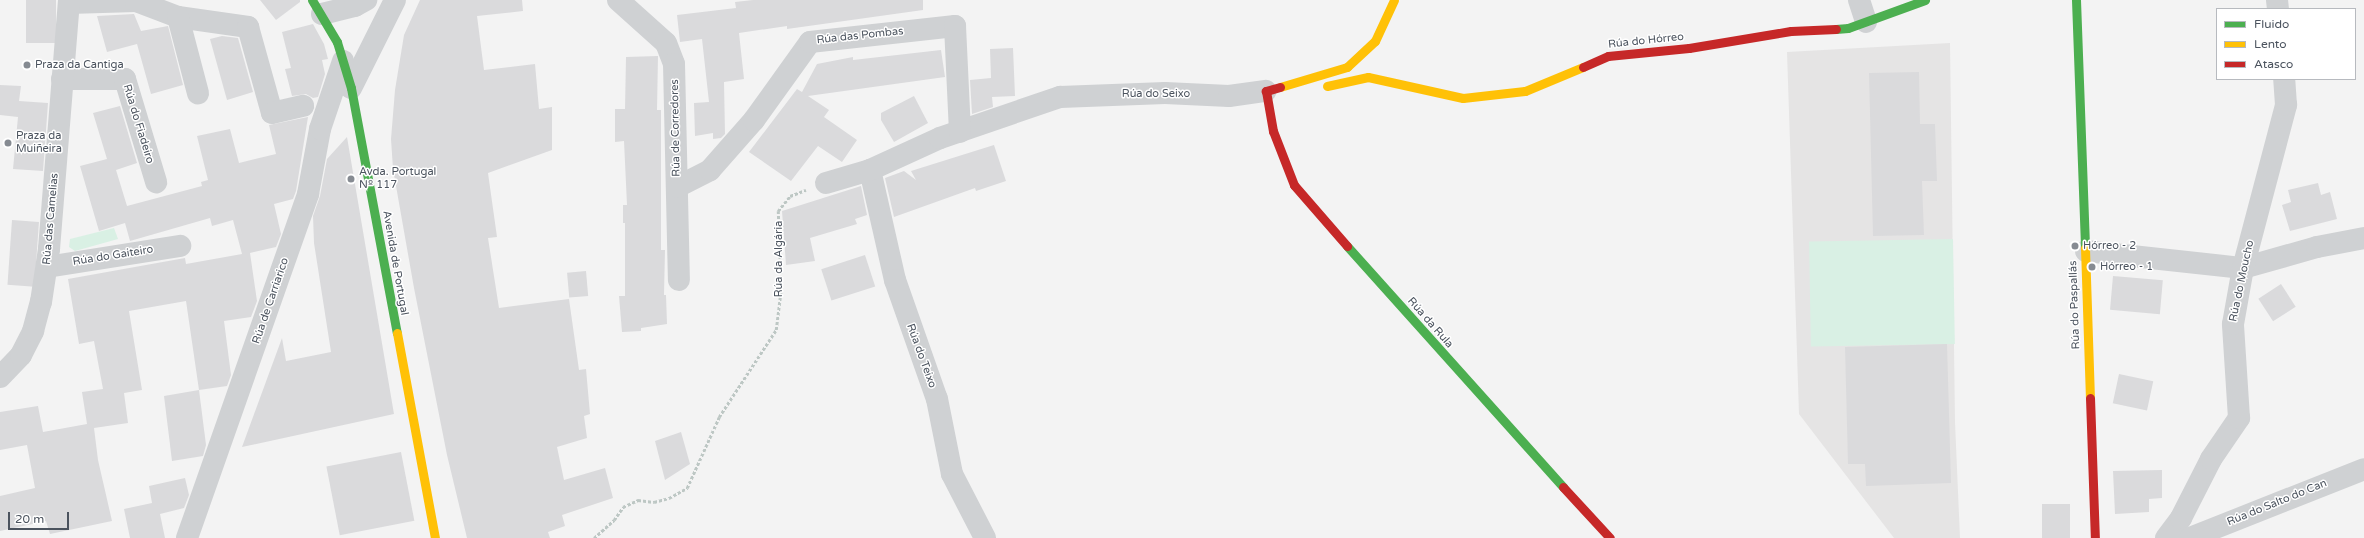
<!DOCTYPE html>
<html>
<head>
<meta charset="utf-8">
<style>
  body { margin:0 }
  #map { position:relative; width:2364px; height:538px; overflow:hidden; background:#f3f3f3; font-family:"Varela Round",sans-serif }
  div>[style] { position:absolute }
  .education>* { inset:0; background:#e5e4e4 }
  .green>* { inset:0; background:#d9f0e4; transform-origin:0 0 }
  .building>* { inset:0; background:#dadadc; transform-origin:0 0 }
  .path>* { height:2.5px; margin-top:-1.25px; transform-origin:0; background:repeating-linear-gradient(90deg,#bdc7c4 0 3px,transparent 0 5px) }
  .street>* { height:22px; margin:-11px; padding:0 11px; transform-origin:11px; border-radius:11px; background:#cfd1d3 }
  .fast>* { height:9px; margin:-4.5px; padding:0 4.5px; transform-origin:4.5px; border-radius:4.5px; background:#4caf50 }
  .slow>* { height:9px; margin:-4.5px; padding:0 4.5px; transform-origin:4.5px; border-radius:4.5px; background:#ffc107 }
  .jam>* { height:9px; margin:-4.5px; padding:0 4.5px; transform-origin:4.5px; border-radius:4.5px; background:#c62828 }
  .dots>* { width:11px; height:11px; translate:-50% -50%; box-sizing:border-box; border:2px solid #fff; border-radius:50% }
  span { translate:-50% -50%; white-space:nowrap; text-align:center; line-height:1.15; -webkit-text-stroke:3px #fff; paint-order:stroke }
  .street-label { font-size:11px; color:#4b535e }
  .poi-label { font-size:11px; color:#4b535e }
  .left { translate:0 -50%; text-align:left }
  .legend { position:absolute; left:2216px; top:8px; width:140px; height:72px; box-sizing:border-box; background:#fff; border:1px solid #b7babf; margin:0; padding:5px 7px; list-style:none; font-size:12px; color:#4b535e }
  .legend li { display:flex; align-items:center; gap:8px; height:20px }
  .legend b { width:20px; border:1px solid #b7babf }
  .scale { position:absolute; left:8px; top:512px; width:61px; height:18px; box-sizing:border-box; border:2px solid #4b535e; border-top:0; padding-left:5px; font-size:12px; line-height:14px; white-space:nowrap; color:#4b535e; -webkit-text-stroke:3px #fff; paint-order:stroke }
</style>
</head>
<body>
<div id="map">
  <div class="education">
    <i style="clip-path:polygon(1950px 43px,1955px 422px,1960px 538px,1894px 538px,1799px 414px,1787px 52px)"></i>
  </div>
  <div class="green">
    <i style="clip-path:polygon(114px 228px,118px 239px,75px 251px,69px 247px,70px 239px)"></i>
    <i style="left:1953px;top:239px;width:105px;height:144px;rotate:89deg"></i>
  </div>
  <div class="building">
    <i style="left:26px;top:0;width:30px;height:43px"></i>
    <i style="clip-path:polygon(260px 0,300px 0,300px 2px,276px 20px)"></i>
    <i style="clip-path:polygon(420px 0,522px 0,523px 11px,477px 16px,484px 70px,535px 64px,539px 109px,552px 107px,552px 150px,488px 173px,497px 237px,488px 238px,499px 308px,569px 299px,579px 370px,586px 369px,590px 414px,584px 416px,587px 438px,557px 447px,564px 480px,605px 468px,613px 498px,562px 515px,565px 526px,548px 532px,550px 538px,467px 538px,447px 455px,414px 288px,393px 169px,391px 139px,395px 90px,404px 35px)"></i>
    <i style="clip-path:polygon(753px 0,923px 0,923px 10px,787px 29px,787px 26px,739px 33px,744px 79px,724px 82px,725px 134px,721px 138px,713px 139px,713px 133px,695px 136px,694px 103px,709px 102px,702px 39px,680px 42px,677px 15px,736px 8px,735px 2px)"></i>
    <i style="clip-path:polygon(134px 14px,141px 31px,168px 26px,183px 85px,151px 94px,137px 44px,107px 52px,97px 16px)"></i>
    <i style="clip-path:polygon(313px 24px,324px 44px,328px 59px,322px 60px,325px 74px,318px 97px,313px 98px,306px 94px,292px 96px,285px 69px,291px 68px,282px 32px)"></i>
    <i style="clip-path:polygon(222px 36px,238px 38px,253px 92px,227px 100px,210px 39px)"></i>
    <i style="clip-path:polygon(1013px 48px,1015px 96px,992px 97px,993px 107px,972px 114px,970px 80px,991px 78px,990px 49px)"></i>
    <i style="clip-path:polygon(941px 50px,945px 77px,808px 96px,829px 110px,824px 117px,857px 140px,842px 162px,818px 146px,791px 181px,749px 152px,797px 89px,802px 92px,817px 64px,853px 57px,853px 60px)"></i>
    <i style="clip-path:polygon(658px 56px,657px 110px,661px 110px,661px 250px,665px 250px,664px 295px,666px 295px,667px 324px,641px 328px,641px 331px,622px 332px,619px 296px,625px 296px,625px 223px,623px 223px,623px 205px,627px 205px,624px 141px,615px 142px,615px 109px,625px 109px,626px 57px)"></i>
    <i style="clip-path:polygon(1919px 72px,1920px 124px,1935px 124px,1937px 181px,1922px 181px,1924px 235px,1873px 236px,1869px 73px)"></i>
    <i style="clip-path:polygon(0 85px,21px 86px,19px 101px,48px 103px,43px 171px,13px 169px,18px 117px,0 115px)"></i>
    <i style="clip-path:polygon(914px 96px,928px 123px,894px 142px,881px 120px,881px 113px)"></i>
    <i style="clip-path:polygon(120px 106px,137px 163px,116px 170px,127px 206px,202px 186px,201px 182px,208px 180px,197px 136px,230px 129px,239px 163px,276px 154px,269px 125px,308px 117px,296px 191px,293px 199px,274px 204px,281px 234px,276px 247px,250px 253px,257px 301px,251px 317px,224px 321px,231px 375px,227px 386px,199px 390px,186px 301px,129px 311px,142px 390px,124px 393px,128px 423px,94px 428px,98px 460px,112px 521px,50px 534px,46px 521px,0 531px,0 496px,35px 488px,27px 445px,0 450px,0 412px,38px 406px,43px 432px,87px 424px,82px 392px,103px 389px,94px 341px,79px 344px,68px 279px,185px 258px,186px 264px,242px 254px,233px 220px,212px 226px,210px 218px,130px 241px,125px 223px,99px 231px,80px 166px,107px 159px,93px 113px)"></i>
    <i style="clip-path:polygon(347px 137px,394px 414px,242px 447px,282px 338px,286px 361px,331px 352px,314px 243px,313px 216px,320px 196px,327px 159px)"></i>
    <i style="clip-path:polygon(994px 145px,1006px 181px,976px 191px,975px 188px,894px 217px,885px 178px,904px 171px,916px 180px,911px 171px)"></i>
    <i style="clip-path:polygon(2318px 183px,2321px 195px,2330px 192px,2337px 219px,2290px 231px,2282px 205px,2291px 202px,2288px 190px)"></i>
    <i style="clip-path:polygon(861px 186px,867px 215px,855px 219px,857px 224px,810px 238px,815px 261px,786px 265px,782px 211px)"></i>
    <i style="left:12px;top:220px;width:27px;height:65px;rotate:4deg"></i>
    <i style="left:865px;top:255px;width:33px;height:46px;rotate:72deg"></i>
    <i style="left:586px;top:271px;width:25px;height:19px;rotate:85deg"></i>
    <i style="left:2113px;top:276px;width:50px;height:34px;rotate:5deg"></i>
    <i style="left:2281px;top:284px;width:27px;height:27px;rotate:57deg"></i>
    <i style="clip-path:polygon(1947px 344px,1951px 483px,1866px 486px,1865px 464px,1848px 464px,1845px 347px)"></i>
    <i style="left:2119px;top:374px;width:35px;height:30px;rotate:12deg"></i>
    <i style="clip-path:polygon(199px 390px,206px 445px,203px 456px,172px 461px,164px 396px)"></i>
    <i style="clip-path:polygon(681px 432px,690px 464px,665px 480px,655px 441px)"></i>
    <i style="left:401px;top:452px;width:70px;height:76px;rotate:79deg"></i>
    <i style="clip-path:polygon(2162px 470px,2162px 498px,2149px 499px,2149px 512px,2115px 514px,2113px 471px)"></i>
    <i style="clip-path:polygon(185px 478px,189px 495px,184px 508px,160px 514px,165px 538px,130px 538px,124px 509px,152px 503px,149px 486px)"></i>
    <i style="left:2042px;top:504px;width:28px;height:34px"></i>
  </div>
  <div class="path">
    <i style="left:594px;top:538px;width:27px;rotate:-42deg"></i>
    <i style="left:614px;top:520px;width:16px;rotate:-55deg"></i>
    <i style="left:623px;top:507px;width:17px;rotate:-25deg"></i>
    <i style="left:638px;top:500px;width:16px;rotate:7deg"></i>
    <i style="left:654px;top:502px;width:16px;rotate:-15deg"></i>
    <i style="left:669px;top:498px;width:21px;rotate:-29deg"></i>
    <i style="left:687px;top:488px;width:78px;rotate:-65.7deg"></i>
    <i style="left:719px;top:417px;width:104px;rotate:-56.8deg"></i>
    <i style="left:776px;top:330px;width:41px;rotate:-83deg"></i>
    <i style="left:781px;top:289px;width:78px;rotate:-92.2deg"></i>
    <i style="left:778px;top:211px;width:19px;rotate:-51deg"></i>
    <i style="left:790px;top:196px;width:17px;rotate:-21deg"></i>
  </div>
  <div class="street">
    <i style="left:618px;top:0;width:64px;rotate:41.9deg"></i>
    <i style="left:666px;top:43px;width:22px;rotate:69deg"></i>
    <i style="left:674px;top:64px;width:216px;rotate:88.7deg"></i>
    <i style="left:1859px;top:0;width:23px;rotate:72deg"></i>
    <i style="left:2277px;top:0;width:9px;rotate:84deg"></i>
    <i style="left:69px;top:3px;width:67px;rotate:-1.7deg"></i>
    <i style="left:136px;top:1px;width:45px;rotate:20.9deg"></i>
    <i style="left:178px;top:17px;width:71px;rotate:8.1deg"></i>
    <i style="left:248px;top:27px;width:89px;rotate:74.4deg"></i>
    <i style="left:272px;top:113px;width:32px;rotate:-13deg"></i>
    <i style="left:322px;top:14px;width:34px;rotate:-14deg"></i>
    <i style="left:355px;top:6px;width:13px;rotate:-29deg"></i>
    <i style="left:178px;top:17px;width:79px;rotate:75.3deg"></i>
    <i style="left:62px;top:79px;width:63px"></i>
    <i style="left:125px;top:79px;width:108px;rotate:73.2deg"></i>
    <i style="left:351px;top:88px;width:98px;rotate:-63.4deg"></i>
    <i style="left:870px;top:170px;width:113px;rotate:77.2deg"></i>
    <i style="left:895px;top:280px;width:126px;rotate:70.6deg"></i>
    <i style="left:937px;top:399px;width:76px;rotate:78.7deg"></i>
    <i style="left:952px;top:474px;width:72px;rotate:62.7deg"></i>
    <i style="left:826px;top:183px;width:46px;rotate:-16.5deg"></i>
    <i style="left:870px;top:170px;width:77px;rotate:-24.6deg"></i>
    <i style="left:940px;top:138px;width:127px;rotate:-18.9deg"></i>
    <i style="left:1060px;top:97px;width:105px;rotate:-2.2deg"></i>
    <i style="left:1165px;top:93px;width:64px;rotate:2.7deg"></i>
    <i style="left:1229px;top:96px;width:37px;rotate:-8deg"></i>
    <i style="left:677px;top:187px;width:37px;rotate:-27deg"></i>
    <i style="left:710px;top:170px;width:67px;rotate:-48.7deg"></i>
    <i style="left:754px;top:120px;width:96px;rotate:-54.3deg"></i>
    <i style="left:810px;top:42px;width:146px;rotate:-6.3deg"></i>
    <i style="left:955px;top:26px;width:106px;rotate:87.3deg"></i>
    <i style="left:2086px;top:251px;width:158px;rotate:6.2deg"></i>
    <i style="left:2243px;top:268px;width:77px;rotate:-15.8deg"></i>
    <i style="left:2317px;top:247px;width:48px;rotate:-10.8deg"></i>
    <i style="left:47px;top:267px;width:135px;rotate:-9deg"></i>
    <i style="left:0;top:377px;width:30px;rotate:-46deg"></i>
    <i style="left:21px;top:355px;width:27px;rotate:-63deg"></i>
    <i style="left:33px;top:331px;width:30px;rotate:-75deg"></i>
    <i style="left:41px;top:302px;width:54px;rotate:-81.4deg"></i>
    <i style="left:49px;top:249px;width:250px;rotate:-85.4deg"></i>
    <i style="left:187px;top:538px;width:365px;rotate:-70.6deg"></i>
    <i style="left:308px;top:194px;width:66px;rotate:-79.5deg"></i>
    <i style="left:320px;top:129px;width:72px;rotate:-71.3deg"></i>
    <i style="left:2166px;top:538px;width:25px;rotate:-53deg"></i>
    <i style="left:2181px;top:518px;width:66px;rotate:-63deg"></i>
    <i style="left:2211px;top:459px;width:50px;rotate:-55.7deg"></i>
    <i style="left:2239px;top:418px;width:94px;rotate:-93.7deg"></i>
    <i style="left:2233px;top:324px;width:57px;rotate:-79.9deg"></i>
    <i style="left:2243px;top:268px;width:169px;rotate:-75.2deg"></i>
    <i style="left:2286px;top:105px;width:26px;rotate:-94deg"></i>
    <i style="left:2190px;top:538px;width:187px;rotate:-21.6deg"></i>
  </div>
  <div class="fast">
    <i style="left:312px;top:0;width:49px;rotate:59.2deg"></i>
    <i style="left:337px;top:42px;width:48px;rotate:73.1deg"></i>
    <i style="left:351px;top:88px;width:249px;rotate:79.4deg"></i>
    <i style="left:2076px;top:0;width:248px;rotate:87.9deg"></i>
    <i style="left:1836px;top:29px;width:12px;rotate:-5deg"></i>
    <i style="left:1848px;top:28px;width:82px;rotate:-20deg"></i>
    <i style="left:1347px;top:246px;width:324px;rotate:48.1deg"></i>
  </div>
  <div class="slow">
    <i style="left:1327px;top:86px;width:42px;rotate:-12.4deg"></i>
    <i style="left:1368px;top:77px;width:97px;rotate:12.5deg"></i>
    <i style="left:1463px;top:98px;width:62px;rotate:-6.4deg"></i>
    <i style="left:1525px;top:91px;width:63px;rotate:-22.5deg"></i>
    <i style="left:1280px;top:87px;width:70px;rotate:-16.6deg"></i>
    <i style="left:1347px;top:67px;width:38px;rotate:-43deg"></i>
    <i style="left:1375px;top:41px;width:45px;rotate:-65.1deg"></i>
    <i style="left:2085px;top:248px;width:150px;rotate:88.1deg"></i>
    <i style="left:397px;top:333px;width:208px;rotate:79.5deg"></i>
  </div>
  <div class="jam">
    <i style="left:1583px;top:67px;width:27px;rotate:-24deg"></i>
    <i style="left:1608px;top:56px;width:81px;rotate:-5.6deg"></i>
    <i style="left:1689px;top:48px;width:103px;rotate:-9.5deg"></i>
    <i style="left:1791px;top:31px;width:45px;rotate:-2.5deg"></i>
    <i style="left:1280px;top:87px;width:15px;rotate:164deg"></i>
    <i style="left:1266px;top:91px;width:41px;rotate:80.1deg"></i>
    <i style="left:1273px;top:131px;width:58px;rotate:68.7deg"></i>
    <i style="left:1294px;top:185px;width:81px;rotate:49deg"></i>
    <i style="left:2090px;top:398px;width:140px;rotate:88deg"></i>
    <i style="left:1563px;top:487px;width:69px;rotate:47.3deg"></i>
  </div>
  <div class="dots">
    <i style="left:27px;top:65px;background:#868b92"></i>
    <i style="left:8px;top:143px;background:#868b92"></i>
    <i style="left:351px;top:179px;background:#868b92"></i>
    <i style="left:2075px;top:246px;background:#868b92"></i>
    <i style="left:2092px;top:267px;background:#868b92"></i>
  </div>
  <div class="street-label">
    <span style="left:860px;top:36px;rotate:-6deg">Rúa das Pombas</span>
    <span style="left:1646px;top:41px;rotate:-6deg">Rúa do Hórreo</span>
    <span style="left:1156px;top:94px">Rúa do Seixo</span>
    <span style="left:138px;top:124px;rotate:73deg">Rúa do Fiadeiro</span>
    <span style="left:676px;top:128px;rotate:-91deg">Rúa de Corredores</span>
    <span style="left:51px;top:219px;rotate:-85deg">Rúa das Camelias</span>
    <span style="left:113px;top:256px;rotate:-9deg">Rúa do Gaiteiro</span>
    <span style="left:779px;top:259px;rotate:-90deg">Rúa da Algária</span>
    <span style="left:395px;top:263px;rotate:80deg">Avenida de Portugal</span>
    <span style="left:2242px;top:281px;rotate:-78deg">Rúa do Moucho</span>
    <span style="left:271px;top:301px;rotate:-71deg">Rúa de Carriarico</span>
    <span style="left:2075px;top:305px;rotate:-92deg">Rúa do Paspallás</span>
    <span style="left:1430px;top:323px;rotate:49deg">Rúa da Rula</span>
    <span style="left:921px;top:356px;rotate:70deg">Rúa do Teixo</span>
    <span style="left:2277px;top:503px;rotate:-22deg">Rúa do Salto do Can</span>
  </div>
  <div class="poi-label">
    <span class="left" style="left:35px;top:65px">Praza da Cantiga</span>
    <span class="left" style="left:16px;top:143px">Praza da<br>Muiñeira</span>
    <span class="left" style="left:359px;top:179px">Avda. Portugal<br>Nº 117</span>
    <span class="left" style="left:2083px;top:246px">Hórreo - 2</span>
    <span class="left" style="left:2100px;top:267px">Hórreo - 1</span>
  </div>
  <ul class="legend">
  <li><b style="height:5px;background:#4caf50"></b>Fluido</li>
  <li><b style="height:5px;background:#ffc107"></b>Lento</li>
  <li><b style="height:5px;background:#c62828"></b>Atasco</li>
  </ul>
  <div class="scale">20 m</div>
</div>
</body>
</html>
